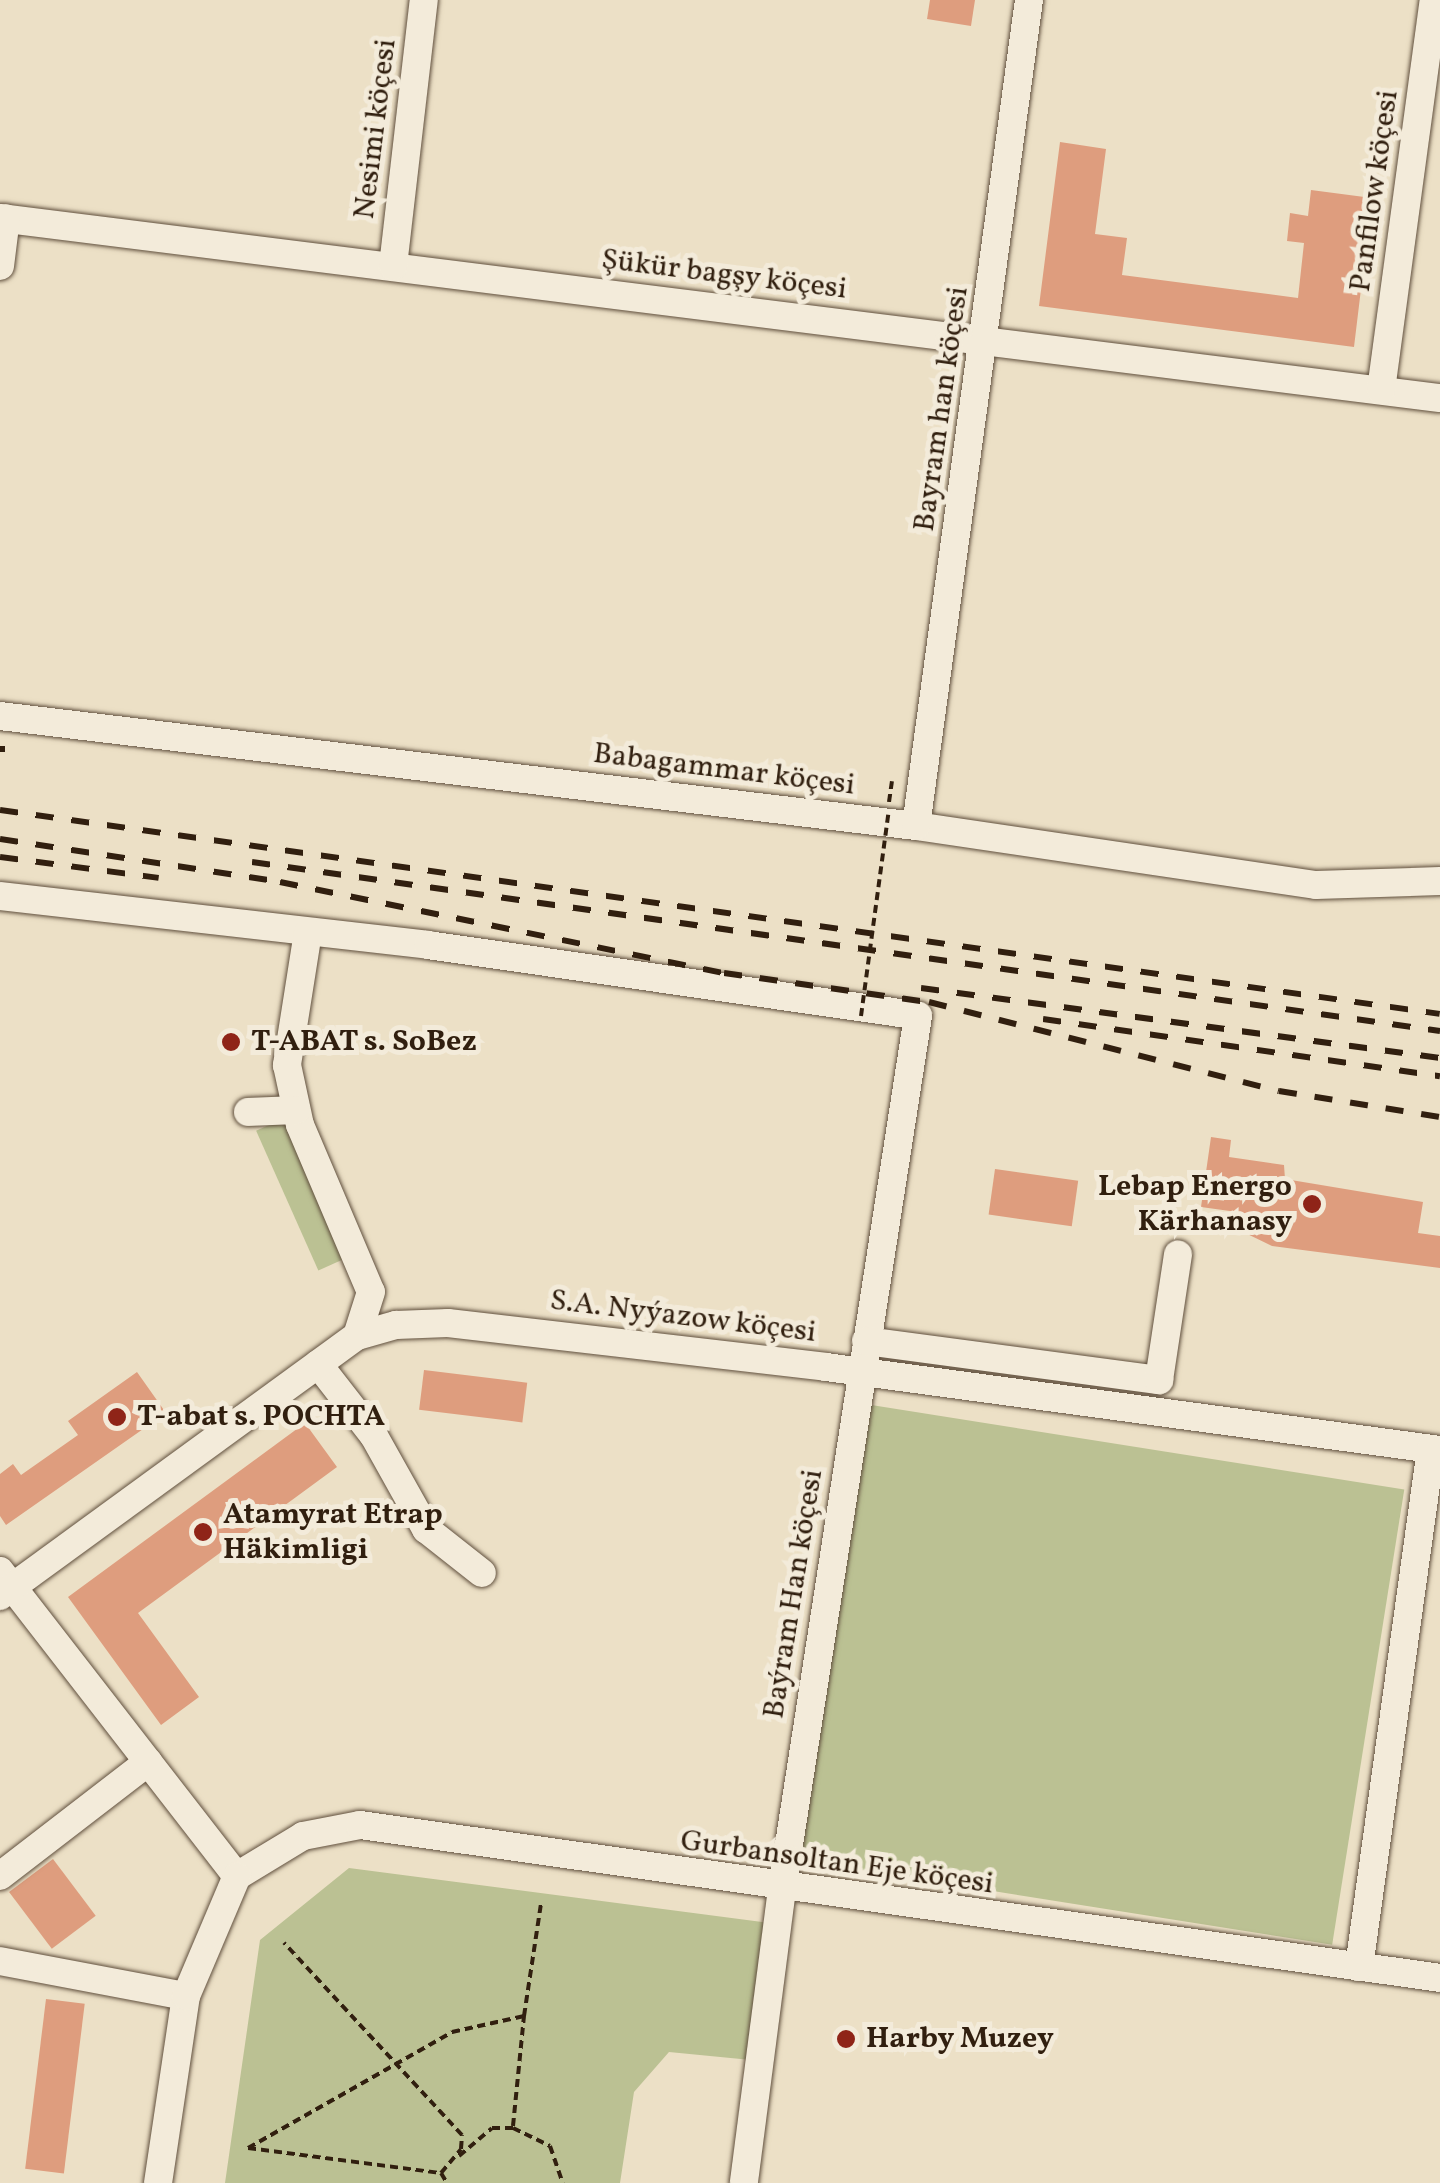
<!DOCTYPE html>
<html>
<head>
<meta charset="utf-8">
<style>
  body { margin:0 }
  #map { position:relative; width:1440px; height:2183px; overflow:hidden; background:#ece0c6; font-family:Vollkorn,serif }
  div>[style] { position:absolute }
  .green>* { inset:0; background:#bbc193; transform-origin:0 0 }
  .building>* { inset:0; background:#de9d7e; transform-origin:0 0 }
  .path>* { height:4px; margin-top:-2px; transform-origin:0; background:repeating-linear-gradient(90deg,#311f0f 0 8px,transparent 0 13px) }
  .roads { filter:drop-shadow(0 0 2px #604f3d) drop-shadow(0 0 2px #604f3d) }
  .minor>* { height:28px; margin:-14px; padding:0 14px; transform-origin:14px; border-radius:14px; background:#f3ebda }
  .rail>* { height:6px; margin-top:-3px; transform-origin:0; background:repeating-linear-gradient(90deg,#311f0f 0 18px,transparent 0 36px) }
  .path-bridge>* { height:4px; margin-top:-2px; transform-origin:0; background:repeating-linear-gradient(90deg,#311f0f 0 8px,transparent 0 13px) }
  .dots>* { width:28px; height:28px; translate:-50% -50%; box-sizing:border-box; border:5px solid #f3ebda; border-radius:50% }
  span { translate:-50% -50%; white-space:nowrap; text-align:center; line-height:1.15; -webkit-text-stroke:10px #f3ebda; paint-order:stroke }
  .street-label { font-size:30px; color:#311f0f }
  .poi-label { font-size:30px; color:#311f0f; font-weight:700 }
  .left { translate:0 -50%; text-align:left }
  .right { translate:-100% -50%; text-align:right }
</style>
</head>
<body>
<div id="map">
  <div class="green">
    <i style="left:289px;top:1116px;width:153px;height:36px;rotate:66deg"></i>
    <i style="left:865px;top:1404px;width:546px;height:461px;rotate:9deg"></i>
    <i style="clip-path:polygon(349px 1868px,769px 1923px,751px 2060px,669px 2052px,634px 2092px,620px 2183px,225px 2183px,260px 1940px)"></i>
  </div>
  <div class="building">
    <i style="clip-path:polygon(930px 0,975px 0,971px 26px,927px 19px)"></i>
    <i style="clip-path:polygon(1060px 142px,1106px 149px,1095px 234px,1127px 238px,1122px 275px,1298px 298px,1304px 243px,1287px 241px,1290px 213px,1308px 216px,1311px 190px,1372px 198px,1354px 347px,1039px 306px)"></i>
    <i style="clip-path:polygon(1211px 1137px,1231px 1140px,1229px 1157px,1284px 1165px,1285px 1179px,1423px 1202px,1418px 1233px,1440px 1236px,1440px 1268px,1272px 1246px,1235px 1228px,1237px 1212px,1201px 1207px)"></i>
    <i style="left:995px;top:1169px;width:84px;height:46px;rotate:8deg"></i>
    <i style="left:424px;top:1370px;width:104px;height:40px;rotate:7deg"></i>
    <i style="clip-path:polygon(137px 1372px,166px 1413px,6px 1525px,0 1516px,0 1474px,13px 1464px,21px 1475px,78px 1435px,68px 1421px)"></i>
    <i style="clip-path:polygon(305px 1423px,337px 1467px,138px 1613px,199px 1697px,161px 1725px,68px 1597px)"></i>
    <i style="left:53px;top:1859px;width:71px;height:55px;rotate:53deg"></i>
    <i style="left:46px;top:1999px;width:39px;height:171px;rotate:7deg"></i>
  </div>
  <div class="path">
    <i style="left:889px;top:802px;width:21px;rotate:-82deg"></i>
    <i style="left:513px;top:2126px;width:111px;rotate:-84.3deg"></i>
    <i style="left:248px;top:2148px;width:195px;rotate:7.4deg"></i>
    <i style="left:441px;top:2173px;width:31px;rotate:-50deg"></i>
    <i style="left:461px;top:2149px;width:14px;rotate:-86deg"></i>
    <i style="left:462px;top:2135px;width:262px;rotate:-132.8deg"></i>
    <i style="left:248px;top:2148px;width:235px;rotate:-29.6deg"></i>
    <i style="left:452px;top:2032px;width:74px;rotate:-12.5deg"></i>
    <i style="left:524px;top:2016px;width:114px;rotate:-81.4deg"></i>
    <i style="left:459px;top:2156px;width:43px;rotate:-40.3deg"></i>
    <i style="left:492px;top:2128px;width:21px"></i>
    <i style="left:513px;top:2128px;width:41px;rotate:25.9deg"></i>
    <i style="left:550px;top:2146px;width:39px;rotate:71deg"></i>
    <i style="left:441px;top:2173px;width:12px;rotate:59deg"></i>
  </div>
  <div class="roads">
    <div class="minor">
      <i style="left:0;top:218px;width:1451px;rotate:7.13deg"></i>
      <i style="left:0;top:266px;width:48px;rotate:-82.9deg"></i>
      <i style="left:393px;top:266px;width:268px;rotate:-83.4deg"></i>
      <i style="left:1381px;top:390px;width:394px;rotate:-82.3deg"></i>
      <i style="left:0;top:716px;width:923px;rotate:6.85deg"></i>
      <i style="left:916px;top:826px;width:404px;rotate:8.4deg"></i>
      <i style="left:1316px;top:885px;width:124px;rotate:-1.8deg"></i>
      <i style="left:916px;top:826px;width:834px;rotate:-82.21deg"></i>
      <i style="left:0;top:896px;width:431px;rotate:6.5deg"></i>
      <i style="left:428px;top:945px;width:495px;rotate:8.2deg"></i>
      <i style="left:918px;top:1016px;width:884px;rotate:98.85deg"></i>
      <i style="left:782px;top:1889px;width:296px;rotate:97.4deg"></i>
      <i style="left:308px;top:932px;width:135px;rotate:99deg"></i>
      <i style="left:287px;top:1065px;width:61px;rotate:77.8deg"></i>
      <i style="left:300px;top:1125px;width:181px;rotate:67deg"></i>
      <i style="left:371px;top:1292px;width:46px;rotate:107.7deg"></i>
      <i style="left:248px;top:1112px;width:48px;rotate:-2.4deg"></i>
      <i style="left:866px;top:1341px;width:296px;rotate:7.6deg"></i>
      <i style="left:1159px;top:1380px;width:127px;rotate:-81.4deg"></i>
      <i style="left:318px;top:1364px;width:91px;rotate:52.1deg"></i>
      <i style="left:374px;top:1436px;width:107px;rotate:60.8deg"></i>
      <i style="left:426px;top:1529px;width:71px;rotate:38.2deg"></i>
      <i style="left:0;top:1571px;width:386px;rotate:52.2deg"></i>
      <i style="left:0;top:1596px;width:442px;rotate:-36.1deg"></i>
      <i style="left:357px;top:1336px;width:41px;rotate:-15.8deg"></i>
      <i style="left:396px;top:1325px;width:52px;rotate:-2.2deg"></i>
      <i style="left:448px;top:1323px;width:381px;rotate:6.6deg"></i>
      <i style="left:826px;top:1367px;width:620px;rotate:7.7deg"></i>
      <i style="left:0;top:1876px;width:187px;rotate:-37.6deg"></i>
      <i style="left:237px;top:1876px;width:77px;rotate:-31.2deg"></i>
      <i style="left:303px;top:1836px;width:58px;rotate:-10.9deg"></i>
      <i style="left:360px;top:1825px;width:1091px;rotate:8.06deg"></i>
      <i style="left:0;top:1961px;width:189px;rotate:10.7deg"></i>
      <i style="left:1359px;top:1967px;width:523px;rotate:-82.09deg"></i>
      <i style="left:158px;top:2183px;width:189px;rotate:-81.5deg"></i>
      <i style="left:186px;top:1996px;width:130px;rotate:-67deg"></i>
    </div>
  </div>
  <div class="rail">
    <i style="left:0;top:749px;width:5px"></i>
    <i style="left:0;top:810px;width:1454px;rotate:8.06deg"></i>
    <i style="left:0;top:839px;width:283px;rotate:8.7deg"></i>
    <i style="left:280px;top:882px;width:453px;rotate:11.6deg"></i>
    <i style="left:724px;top:973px;width:207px;rotate:8.1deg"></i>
    <i style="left:929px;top:1002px;width:361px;rotate:14.3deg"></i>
    <i style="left:1279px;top:1091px;width:163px;rotate:9.2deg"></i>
    <i style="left:0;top:857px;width:160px;rotate:7.5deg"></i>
    <i style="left:252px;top:862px;width:1200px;rotate:8.1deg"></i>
    <i style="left:921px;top:988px;width:524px;rotate:7.68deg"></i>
    <i style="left:1043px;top:1019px;width:401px;rotate:8.2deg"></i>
  </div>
  <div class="path-bridge">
    <i style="left:861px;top:1016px;width:203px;rotate:-82.3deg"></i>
  </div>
  <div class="dots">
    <i style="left:231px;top:1042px;background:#8f2418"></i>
    <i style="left:1312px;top:1204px;background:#8f2418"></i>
    <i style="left:117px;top:1417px;background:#8f2418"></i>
    <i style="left:203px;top:1532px;background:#8f2418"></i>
    <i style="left:846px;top:2039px;background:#8f2418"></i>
  </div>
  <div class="street-label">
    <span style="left:376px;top:129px;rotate:-83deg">Nesimi köçesi</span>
    <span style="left:1375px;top:191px;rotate:-82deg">Panfilow köçesi</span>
    <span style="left:724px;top:275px;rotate:7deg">Şükür bagşy köçesi</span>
    <span style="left:942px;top:409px;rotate:-82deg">Bayram han köçesi</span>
    <span style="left:724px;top:770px;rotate:7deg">Babagammar köçesi</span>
    <span style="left:683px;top:1317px;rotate:7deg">S.A. Nyýazow köçesi</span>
    <span style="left:794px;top:1594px;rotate:-81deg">Baýram Han köçesi</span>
    <span style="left:837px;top:1863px;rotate:8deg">Gurbansoltan Eje köçesi</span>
  </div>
  <div class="poi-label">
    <span class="left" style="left:251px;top:1042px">T-ABAT s. SoBez</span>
    <span class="right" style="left:1292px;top:1204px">Lebap Energo<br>Kärhanasy</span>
    <span class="left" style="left:137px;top:1417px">T-abat s. POCHTA</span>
    <span class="left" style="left:223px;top:1532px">Atamyrat Etrap<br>Häkimligi</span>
    <span class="left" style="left:866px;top:2039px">Harby Muzey</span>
  </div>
</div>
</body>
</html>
